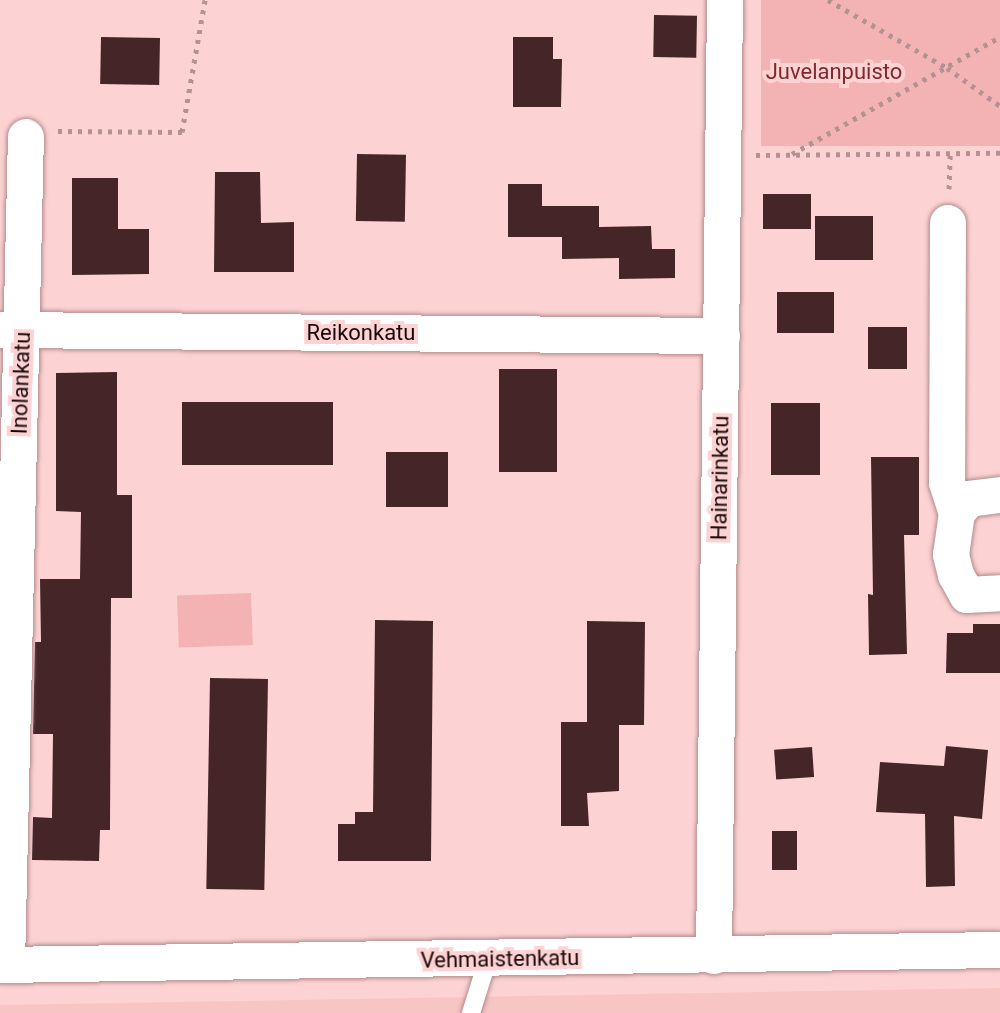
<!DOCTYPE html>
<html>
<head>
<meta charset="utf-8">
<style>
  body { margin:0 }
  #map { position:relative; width:1000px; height:1013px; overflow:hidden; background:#fdd2d2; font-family:Roboto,sans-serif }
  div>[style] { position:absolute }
  .built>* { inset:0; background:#f8c5c5 }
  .green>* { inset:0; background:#f3b2b3; transform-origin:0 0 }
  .building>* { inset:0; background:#452526; transform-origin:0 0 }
  .path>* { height:5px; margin-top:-2.5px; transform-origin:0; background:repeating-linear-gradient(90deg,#b49293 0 4px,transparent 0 10px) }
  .roads { filter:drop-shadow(0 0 2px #b38b8b) drop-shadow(0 0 2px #b38b8b) }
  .lane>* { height:18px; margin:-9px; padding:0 9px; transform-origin:9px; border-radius:9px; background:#fff }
  .street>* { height:36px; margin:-18px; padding:0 18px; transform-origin:18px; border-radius:18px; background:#fff }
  span { translate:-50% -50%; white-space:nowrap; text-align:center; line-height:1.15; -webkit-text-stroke:8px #fdd2d2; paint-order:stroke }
  .park-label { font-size:22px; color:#812931 }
  .street-label { font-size:22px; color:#17090a }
</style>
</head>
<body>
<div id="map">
  <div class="built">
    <i style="clip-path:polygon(1000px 988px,1000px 1013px,0 1013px,0 1005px)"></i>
  </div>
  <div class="green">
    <i style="left:761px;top:0;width:239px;height:146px"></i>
    <i style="left:251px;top:593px;width:52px;height:74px;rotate:88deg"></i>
  </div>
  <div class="building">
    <i style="left:654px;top:15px;width:43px;height:42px;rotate:1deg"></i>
    <i style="left:101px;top:37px;width:59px;height:47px;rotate:1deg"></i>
    <i style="clip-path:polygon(513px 37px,553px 37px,553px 59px,562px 59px,561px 107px,513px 107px)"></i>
    <i style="left:357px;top:154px;width:49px;height:67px;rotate:1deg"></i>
    <i style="clip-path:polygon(215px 172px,260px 172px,261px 223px,294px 222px,294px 272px,214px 272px)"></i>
    <i style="clip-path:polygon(72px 178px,118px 178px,118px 229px,149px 229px,149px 274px,72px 275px)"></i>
    <i style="clip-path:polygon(508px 184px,542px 184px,542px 206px,599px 206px,599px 227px,651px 226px,652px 249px,675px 249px,675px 278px,619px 279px,619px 258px,562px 259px,562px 237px,508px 237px)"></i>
    <i style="left:763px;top:194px;width:48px;height:35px"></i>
    <i style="left:815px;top:216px;width:58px;height:44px"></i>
    <i style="left:777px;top:292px;width:57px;height:41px"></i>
    <i style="left:868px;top:327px;width:39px;height:42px"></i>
    <i style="left:499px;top:369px;width:58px;height:103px"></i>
    <i style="clip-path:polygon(117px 372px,117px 495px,132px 495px,132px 598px,111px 598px,110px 830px,100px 830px,99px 861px,32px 860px,33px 817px,52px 818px,53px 734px,33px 734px,35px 642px,41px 642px,40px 579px,80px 579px,81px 512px,56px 511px,56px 373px)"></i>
    <i style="left:182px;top:402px;width:151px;height:63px"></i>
    <i style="left:771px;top:403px;width:49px;height:72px"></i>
    <i style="left:386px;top:452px;width:62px;height:55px"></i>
    <i style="clip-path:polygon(871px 457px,919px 457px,919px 535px,904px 535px,907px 654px,869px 655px,868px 594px,873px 595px)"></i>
    <i style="clip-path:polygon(375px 620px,433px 621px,431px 861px,338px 861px,338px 824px,355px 824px,355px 812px,373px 812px)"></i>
    <i style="clip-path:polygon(587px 621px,645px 622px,644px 725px,619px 725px,619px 791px,587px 793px,589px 826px,561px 826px,561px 722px,587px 722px)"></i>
    <i style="clip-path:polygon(973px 624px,1000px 624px,1000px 673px,946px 673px,947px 633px,973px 633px)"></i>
    <i style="left:210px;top:678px;width:58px;height:211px;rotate:1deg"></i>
    <i style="clip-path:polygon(946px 746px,988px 750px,982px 819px,954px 816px,955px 886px,926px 887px,925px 814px,876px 812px,880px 762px,944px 766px)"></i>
    <i style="left:812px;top:747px;width:30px;height:38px;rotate:86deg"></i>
    <i style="left:772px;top:831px;width:25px;height:39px"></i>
  </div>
  <div class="path">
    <i style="left:828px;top:0;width:137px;rotate:29.7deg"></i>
    <i style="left:947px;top:68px;width:65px;rotate:35.6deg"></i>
    <i style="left:58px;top:131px;width:124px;rotate:0.5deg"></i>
    <i style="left:182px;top:132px;width:134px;rotate:-80.1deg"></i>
    <i style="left:792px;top:154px;width:239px;rotate:-29.4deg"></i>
    <i style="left:756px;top:155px;width:244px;rotate:-0.5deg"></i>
    <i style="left:949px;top:189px;width:35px;rotate:-88deg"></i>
  </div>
  <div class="roads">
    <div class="lane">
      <i style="left:471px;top:1013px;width:57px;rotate:-72.5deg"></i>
    </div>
    <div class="street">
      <i style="left:948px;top:223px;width:260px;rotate:90.2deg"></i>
      <i style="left:947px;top:483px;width:32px;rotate:72deg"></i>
      <i style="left:2px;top:330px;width:720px;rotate:0.48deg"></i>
      <i style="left:1000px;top:495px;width:31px;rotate:173deg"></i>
      <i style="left:969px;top:499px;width:18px;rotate:131deg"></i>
      <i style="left:957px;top:513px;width:42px;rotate:98.1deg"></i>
      <i style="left:951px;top:555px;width:21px;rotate:76deg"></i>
      <i style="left:956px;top:575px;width:23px;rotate:61deg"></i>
      <i style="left:967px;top:595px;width:33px;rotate:-3deg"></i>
      <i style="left:714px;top:956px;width:956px;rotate:-89.34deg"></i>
      <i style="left:0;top:965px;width:1000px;rotate:-0.86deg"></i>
      <i style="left:7px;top:965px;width:828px;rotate:-88.69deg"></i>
    </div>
  </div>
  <div class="park-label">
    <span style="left:834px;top:72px">Juvelanpuisto</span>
  </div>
  <div class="street-label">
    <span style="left:361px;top:333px">Reikonkatu</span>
    <span style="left:21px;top:383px;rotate:-88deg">Inolankatu</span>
    <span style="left:720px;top:478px;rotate:-89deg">Hainarinkatu</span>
    <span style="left:500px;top:959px;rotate:-1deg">Vehmaistenkatu</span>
  </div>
</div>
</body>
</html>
